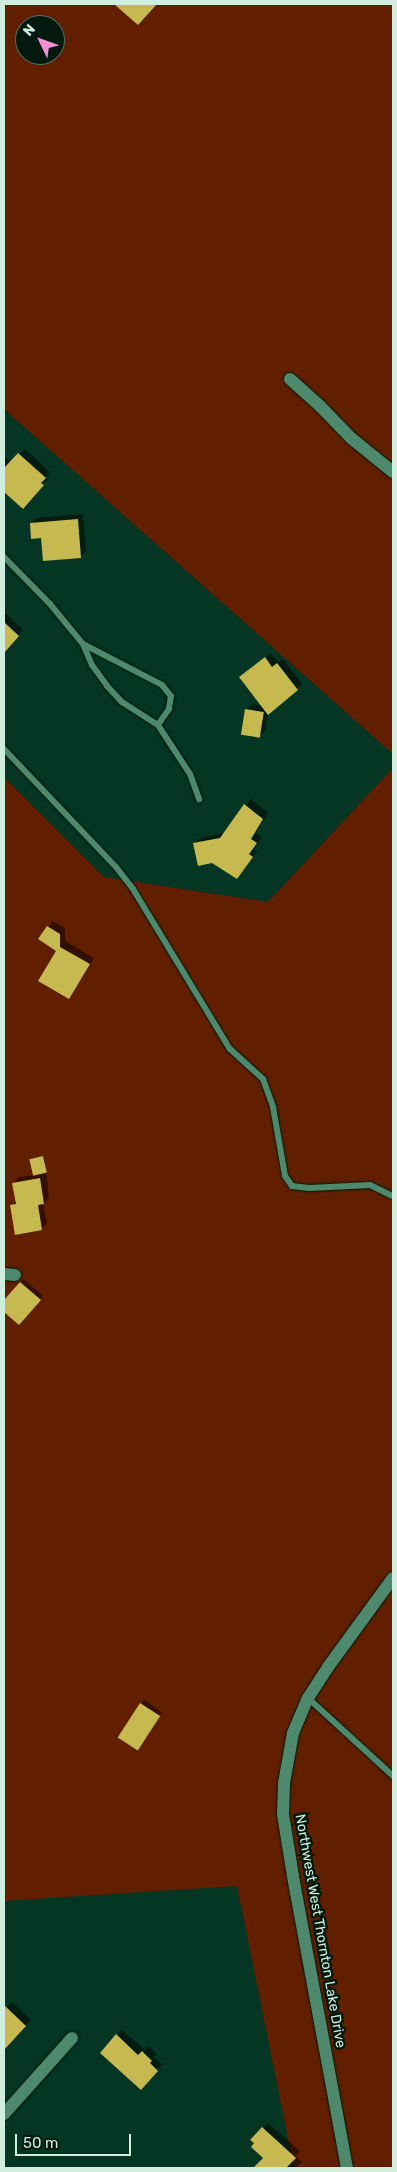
<!DOCTYPE html>
<html>
<head>
<meta charset="utf-8">
<style>
  body { margin:0 }
  #map { position:relative; width:397px; height:2172px; overflow:hidden; background:#053523; font-family:Rubik,sans-serif }
  div>[style] { position:absolute }
  .green>* { inset:0; background:#611f00 }
  .shadow>* { inset:0; background:#0007 }
  .building>* { inset:0; background:#c6b94f; transform-origin:0 0 }
  .roads { filter:drop-shadow(0 0 1px #001a0e) drop-shadow(0 0 1px #001a0e) }
  .service>* { height:6px; margin:-3px; padding:0 3px; transform-origin:3px; border-radius:3px; background:#4e886d }
  .minor>* { height:12px; margin:-6px; padding:0 6px; transform-origin:6px; border-radius:6px; background:#4e886d }
  .tertiary>* { height:12px; margin:-6px; padding:0 6px; transform-origin:6px; border-radius:6px; background:#4e886d }
  span { translate:-50% -50%; white-space:nowrap; text-align:center; line-height:1.15; -webkit-text-stroke:5px #02190f; paint-order:stroke }
  .street-label { font-size:14px; color:#d0eddd }
  .frame { position:absolute; inset:0; border:5px solid #d0eddd; pointer-events:none }
  .north { position:absolute; left:15px; top:15px; width:50px; height:50px; box-sizing:border-box; background:#02190f; border:1px solid #546e61; border-radius:50%; rotate:312deg; font-size:14px; font-weight:700; line-height:20px; text-align:center; color:#d0eddd }
  .north::after { content:''; display:block; margin:auto; width:18px; height:22px; background:#f590d1; clip-path:polygon(50% 0,100% 100%,50% 72%,0 100%) }
  .scale { position:absolute; left:15px; top:2134px; width:116px; height:22px; box-sizing:border-box; border:2px solid #d0eddd; border-top:0; padding-left:6px; font-size:15px; line-height:18px; white-space:nowrap; color:#d0eddd; -webkit-text-stroke:4px #02190f; paint-order:stroke }
</style>
</head>
<body>
<div id="map">
  <div class="green">
    <i style="clip-path:polygon(evenodd,4px 4px,393px 4px,393px 754px,4px 409px,4px 4px,25px 25px,55px 25px,55px 55px,25px 55px,25px 25px)"></i>
    <i style="clip-path:polygon(393px 768px,393px 2168px,294px 2168px,237px 1886px,4px 1901px,4px 777px,104px 877px,268px 902px)"></i>
  </div>
  <div class="shadow">
    <i style="clip-path:polygon(25px 449px,50px 472px,46px 477px,48px 479px,28px 502px,7px 494px,4px 497px,4px 456px,11px 463px)"></i>
    <i style="clip-path:polygon(83px 514px,86px 551px,80px 557px,42px 537px,31px 524px,36px 518px)"></i>
    <i style="clip-path:polygon(4px 612px,23px 630px,4px 652px)"></i>
    <i style="clip-path:polygon(271px 653px,278px 662px,283px 659px,302px 684px,268px 714px,265px 731px,260px 736px,246px 710px,252px 704px,263px 706px,246px 672px)"></i>
    <i style="clip-path:polygon(251px 799px,268px 813px,255px 833px,262px 837px,254px 849px,257px 851px,242px 872px,194px 844px,200px 838px,225px 833px)"></i>
    <i style="clip-path:polygon(53px 921px,65px 928px,65px 941px,94px 958px,69px 997px,57px 950px,40px 939px)"></i>
    <i style="clip-path:polygon(44px 1155px,49px 1198px,43px 1204px,47px 1224px,41px 1229px,12px 1206px,16px 1201px,13px 1183px,19px 1177px,34px 1175px,31px 1159px)"></i>
    <i style="clip-path:polygon(24px 1279px,43px 1296px,19px 1323px,4px 1311px,4px 1302px)"></i>
    <i style="clip-path:polygon(144px 1700px,162px 1712px,137px 1748px,141px 1704px)"></i>
    <i style="clip-path:polygon(12px 2002px,31px 2020px,4px 2048px,4px 2010px)"></i>
    <i style="clip-path:polygon(122px 2030px,145px 2050px,148px 2046px,157px 2054px,154px 2057px,162px 2064px,146px 2083px,117px 2035px)"></i>
    <i style="clip-path:polygon(268px 2123px,300px 2151px,296px 2156px,302px 2162px,298px 2166px,300px 2168px,254px 2168px,264px 2158px,252px 2140px)"></i>
  </div>
  <div class="building">
    <i style="clip-path:polygon(114px 4px,157px 4px,138px 25px)"></i>
    <i style="clip-path:polygon(18px 453px,46px 478px,41px 483px,44px 485px,23px 509px,4px 492px,4px 468px)"></i>
    <i style="clip-path:polygon(78px 519px,81px 558px,43px 561px,41px 538px,31px 539px,30px 523px)"></i>
    <i style="clip-path:polygon(4px 622px,19px 636px,4px 653px)"></i>
    <i style="clip-path:polygon(265px 657px,272px 667px,277px 663px,298px 690px,268px 715px,239px 677px)"></i>
    <i style="left:245px;top:709px;width:19px;height:26px;rotate:9deg"></i>
    <i style="clip-path:polygon(244px 804px,263px 819px,251px 839px,257px 843px,249px 854px,253px 857px,237px 879px,212px 863px,198px 866px,193px 843px,220px 838px)"></i>
    <i style="clip-path:polygon(47px 926px,60px 934px,60px 947px,90px 964px,69px 999px,38px 981px,56px 951px,38px 939px)"></i>
    <i style="left:43px;top:1156px;width:17px;height:14px;rotate:77deg"></i>
    <i style="clip-path:polygon(40px 1178px,44px 1204px,38px 1205px,42px 1230px,15px 1235px,10px 1205px,16px 1204px,12px 1183px)"></i>
    <i style="clip-path:polygon(20px 1282px,41px 1300px,19px 1325px,4px 1312px,4px 1300px)"></i>
    <i style="left:140px;top:1703px;width:24px;height:41px;rotate:33deg"></i>
    <i style="clip-path:polygon(4px 2005px,26px 2026px,4px 2050px)"></i>
    <i style="clip-path:polygon(116px 2034px,138px 2055px,142px 2051px,152px 2061px,150px 2063px,158px 2071px,141px 2090px,100px 2053px)"></i>
    <i style="clip-path:polygon(262px 2127px,296px 2158px,286px 2168px,253px 2168px,263px 2158px,251px 2147px,254px 2143px,250px 2140px)"></i>
  </div>
  <div class="roads">
    <div class="service">
      <i style="left:4px;top:557px;width:66px;rotate:45.6deg"></i>
      <i style="left:50px;top:604px;width:52px;rotate:50.5deg"></i>
      <i style="left:83px;top:644px;width:23px;rotate:67deg"></i>
      <i style="left:92px;top:665px;width:26px;rotate:54deg"></i>
      <i style="left:107px;top:686px;width:22px;rotate:47deg"></i>
      <i style="left:122px;top:702px;width:43px;rotate:32.6deg"></i>
      <i style="left:158px;top:725px;width:59px;rotate:56.9deg"></i>
      <i style="left:190px;top:774px;width:27px;rotate:70deg"></i>
      <i style="left:83px;top:644px;width:89px;rotate:27.4deg"></i>
      <i style="left:162px;top:685px;width:14px;rotate:51deg"></i>
      <i style="left:171px;top:696px;width:13px;rotate:99deg"></i>
      <i style="left:169px;top:709px;width:19px;rotate:125deg"></i>
      <i style="left:4px;top:749px;width:163px;rotate:46.5deg"></i>
      <i style="left:116px;top:867px;width:28px;rotate:52deg"></i>
      <i style="left:133px;top:889px;width:187px;rotate:58.8deg"></i>
      <i style="left:230px;top:1049px;width:45px;rotate:42.3deg"></i>
      <i style="left:263px;top:1079px;width:30px;rotate:70deg"></i>
      <i style="left:273px;top:1107px;width:70px;rotate:80.1deg"></i>
      <i style="left:285px;top:1176px;width:12px;rotate:55deg"></i>
      <i style="left:292px;top:1186px;width:17px;rotate:7deg"></i>
      <i style="left:309px;top:1188px;width:61px;rotate:-2.8deg"></i>
      <i style="left:370px;top:1185px;width:25px;rotate:26deg"></i>
      <i style="left:308px;top:1698px;width:115px;rotate:42.5deg"></i>
    </div>
    <div class="minor">
      <i style="left:290px;top:379px;width:40px;rotate:42deg"></i>
      <i style="left:320px;top:406px;width:45px;rotate:45.9deg"></i>
      <i style="left:351px;top:438px;width:54px;rotate:39deg"></i>
      <i style="left:4px;top:1274px;width:11px;rotate:5deg"></i>
      <i style="left:4px;top:2114px;width:102px;rotate:-48.2deg"></i>
    </div>
    <div class="tertiary">
      <i style="left:347px;top:2168px;width:297px;rotate:-100.5deg"></i>
      <i style="left:293px;top:1876px;width:63px;rotate:-99.2deg"></i>
      <i style="left:283px;top:1814px;width:31px;rotate:-88deg"></i>
      <i style="left:284px;top:1783px;width:51px;rotate:-79.8deg"></i>
      <i style="left:293px;top:1733px;width:38px;rotate:-67deg"></i>
      <i style="left:308px;top:1698px;width:37px;rotate:-57deg"></i>
      <i style="left:328px;top:1667px;width:110px;rotate:-53.9deg"></i>
    </div>
  </div>
  <div class="street-label">
    <span style="left:320px;top:1931px;rotate:80deg">Northwest West Thornton Lake Drive</span>
  </div>
  <div class="frame"></div>
  <div class="north">N</div>
  <div class="scale">50 m</div>
</div>
</body>
</html>
